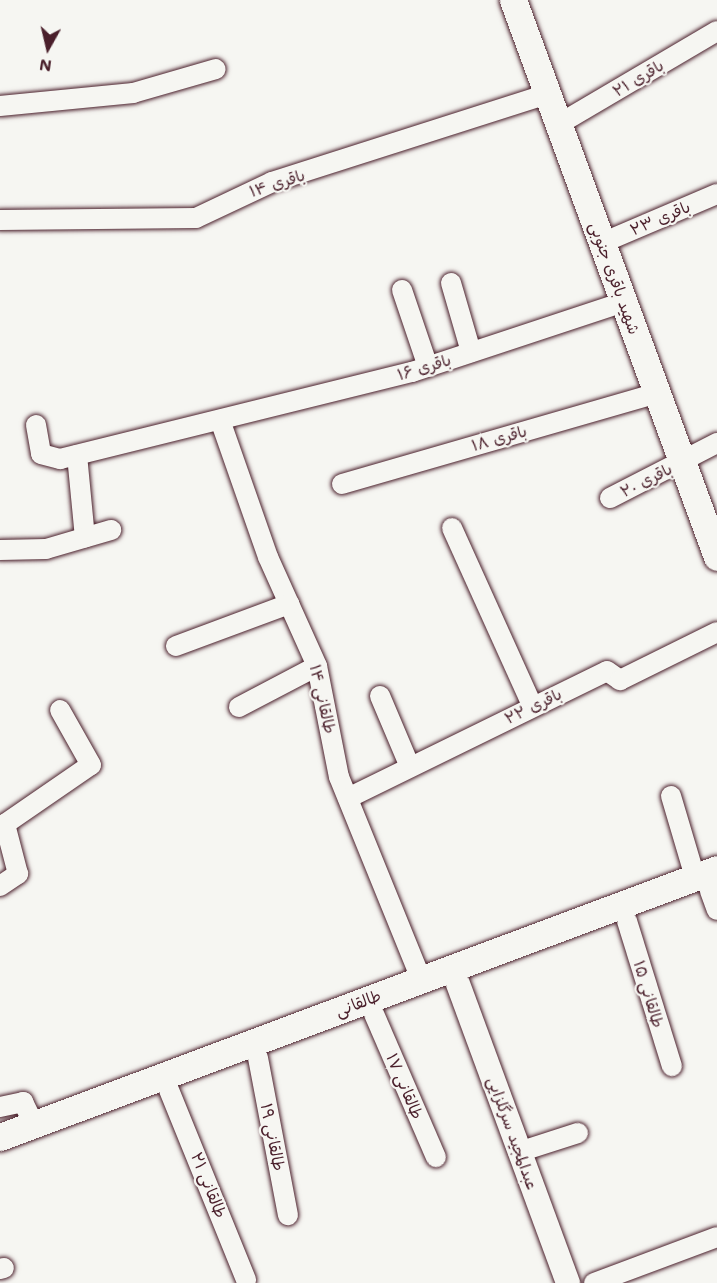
<!DOCTYPE html>
<html>
<head>
<meta charset="utf-8">
<style>
  body { margin:0 }
  #map { position:relative; width:717px; height:1283px; overflow:hidden; background:#f6f6f2; font-family:Mali,"Playpen Sans Arabic",sans-serif }
  div>[style] { position:absolute }
  .roads { filter:drop-shadow(0 0 2px #4a1f2b) drop-shadow(0 0 2px #4a1f2b) }
  .minor>* { height:20px; margin:-10px; padding:0 10px; transform-origin:10px; border-radius:10px; background:#f6f6f2 }
  .tertiary>* { height:24px; margin:-12px; padding:0 12px; transform-origin:12px; border-radius:12px; background:#f6f6f2 }
  .secondary>* { height:27px; margin:-13.5px; padding:0 13.5px; transform-origin:13.5px; border-radius:13.5px; background:#f6f6f2 }
  span { translate:-50% -50%; white-space:nowrap; text-align:center; line-height:1.15; -webkit-text-stroke:4.5px #f6f6f2; paint-order:stroke }
  .street-label { font-size:16px; color:#4a1f2b }
  .north { position:absolute; left:18px; top:18px; width:60px; height:60px; -webkit-text-stroke:4px #f6f6f2; paint-order:stroke; rotate:188deg; font-size:16px; font-weight:700; line-height:24px; text-align:center; color:#4a1f2b }
  .north::after { content:''; display:block; margin:auto; width:21px; height:27px; background:#4a1f2b; clip-path:polygon(50% 0,100% 100%,50% 72%,0 100%) }
</style>
</head>
<body>
<div id="map">
  <div class="roads">
    <div class="minor">
      <i style="left:0;top:106px;width:134px;rotate:-5.6deg"></i>
      <i style="left:133px;top:93px;width:86px;rotate:-16.1deg"></i>
      <i style="left:559px;top:124px;width:183px;rotate:-30.5deg"></i>
      <i style="left:0;top:220px;width:196px;rotate:-0.6deg"></i>
      <i style="left:196px;top:218px;width:84px;rotate:-25.3deg"></i>
      <i style="left:272px;top:182px;width:289px;rotate:-17.7deg"></i>
      <i style="left:602px;top:243px;width:125px;rotate:-23.1deg"></i>
      <i style="left:451px;top:283px;width:72px;rotate:73.8deg"></i>
      <i style="left:402px;top:290px;width:81px;rotate:71.3deg"></i>
      <i style="left:220px;top:420px;width:145px;rotate:70.7deg"></i>
      <i style="left:268px;top:557px;width:120px;rotate:65.8deg"></i>
      <i style="left:317px;top:666px;width:113px;rotate:78.8deg"></i>
      <i style="left:339px;top:777px;width:218px;rotate:67.9deg"></i>
      <i style="left:36px;top:425px;width:29px;rotate:80deg"></i>
      <i style="left:41px;top:454px;width:20px;rotate:15deg"></i>
      <i style="left:60px;top:459px;width:363px;rotate:-13.9deg"></i>
      <i style="left:412px;top:372px;width:223px;rotate:-18.3deg"></i>
      <i style="left:77px;top:455px;width:83px;rotate:84.5deg"></i>
      <i style="left:342px;top:484px;width:328px;rotate:-16.1deg"></i>
      <i style="left:610px;top:498px;width:120px;rotate:-27.2deg"></i>
      <i style="left:452px;top:528px;width:194px;rotate:65.7deg"></i>
      <i style="left:0;top:550px;width:46px;rotate:-1.2deg"></i>
      <i style="left:46px;top:549px;width:68px;rotate:-16.3deg"></i>
      <i style="left:176px;top:646px;width:121px;rotate:-20.4deg"></i>
      <i style="left:380px;top:696px;width:77px;rotate:67.1deg"></i>
      <i style="left:239px;top:707px;width:88px;rotate:-27.7deg"></i>
      <i style="left:671px;top:796px;width:84px;rotate:73.5deg"></i>
      <i style="left:348px;top:798px;width:288px;rotate:-26.1deg"></i>
      <i style="left:607px;top:671px;width:16px;rotate:35deg"></i>
      <i style="left:620px;top:680px;width:108px;rotate:-26.3deg"></i>
      <i style="left:0;top:886px;width:22px;rotate:-34deg"></i>
      <i style="left:18px;top:874px;width:52px;rotate:-104.6deg"></i>
      <i style="left:5px;top:824px;width:104px;rotate:-34.5deg"></i>
      <i style="left:91px;top:765px;width:63px;rotate:-119.4deg"></i>
      <i style="left:710px;top:891px;width:20px;rotate:70deg"></i>
      <i style="left:627px;top:921px;width:152px;rotate:72.8deg"></i>
      <i style="left:374px;top:1014px;width:156px;rotate:66.6deg"></i>
      <i style="left:258px;top:1058px;width:160px;rotate:79.2deg"></i>
      <i style="left:169px;top:1090px;width:205px;rotate:67.9deg"></i>
      <i style="left:0;top:1107px;width:24px;rotate:-12deg"></i>
      <i style="left:23px;top:1102px;width:25px;rotate:64deg"></i>
      <i style="left:519px;top:1152px;width:62px;rotate:-17.9deg"></i>
      <i style="left:0;top:1269px;width:4px;rotate:-14deg"></i>
      <i style="left:594px;top:1283px;width:131px;rotate:-20.5deg"></i>
    </div>
    <div class="tertiary">
      <i style="left:458px;top:984px;width:319px;rotate:69.8deg"></i>
    </div>
    <div class="secondary">
      <i style="left:513px;top:0;width:593px;rotate:69.88deg"></i>
      <i style="left:0;top:1137px;width:765px;rotate:-20.49deg"></i>
    </div>
  </div>
  <div class="street-label">
    <span style="left:638px;top:78px;rotate:-31deg">باقری ۲۱</span>
    <span style="left:277px;top:183px;rotate:-18deg">باقری ۱۴</span>
    <span style="left:660px;top:218px;rotate:-23deg">باقری ۲۳</span>
    <span style="left:615px;top:278px;rotate:70deg">شهید باقری جنوبی</span>
    <span style="left:424px;top:367px;rotate:-17deg">باقری ۱۶</span>
    <span style="left:499px;top:438px;rotate:-16deg">باقری ۱۸</span>
    <span style="left:646px;top:480px;rotate:-27deg">باقری ۲۰</span>
    <span style="left:323px;top:699px;rotate:77deg">طالقانی ۱۴</span>
    <span style="left:533px;top:706px;rotate:-26deg">باقری ۲۲</span>
    <span style="left:649px;top:994px;rotate:73deg">طالقانی ۱۵</span>
    <span style="left:358px;top:1003px;rotate:-21deg">طالقانی</span>
    <span style="left:405px;top:1086px;rotate:67deg">طالقانی ۱۷</span>
    <span style="left:513px;top:1133px;rotate:70deg">عبدالمجید سرگلزایی</span>
    <span style="left:273px;top:1137px;rotate:79deg">طالقانی ۱۹</span>
    <span style="left:209px;top:1185px;rotate:68deg">طالقانی ۲۱</span>
  </div>
  <div class="north">N</div>
</div>
</body>
</html>
